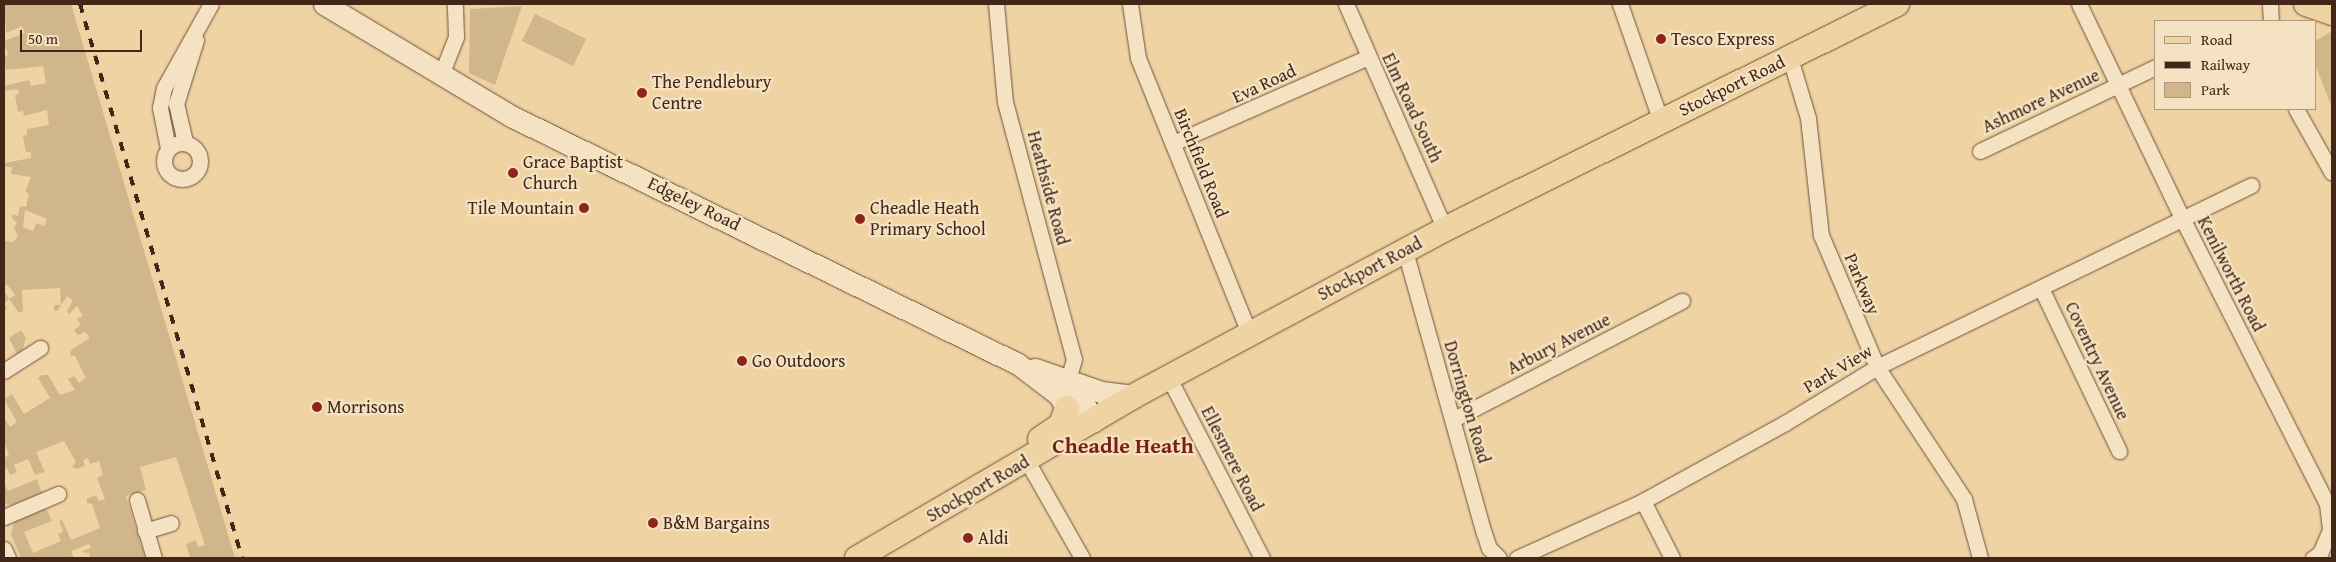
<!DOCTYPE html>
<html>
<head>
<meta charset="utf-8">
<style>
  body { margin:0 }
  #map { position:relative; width:2336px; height:562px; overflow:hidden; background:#f0d3a3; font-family:"Gentium Book Plus",serif }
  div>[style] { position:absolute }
  .green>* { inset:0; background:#d2b68b; transform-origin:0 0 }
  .roads { filter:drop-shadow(0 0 1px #6e523b) drop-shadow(0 0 1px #6e523b) }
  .minor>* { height:15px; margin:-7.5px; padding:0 7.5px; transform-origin:7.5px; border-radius:7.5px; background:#f5e2c3 }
  .minor>.ring { margin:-7.5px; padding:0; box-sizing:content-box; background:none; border:15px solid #f5e2c3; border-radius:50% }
  .secondary>* { height:21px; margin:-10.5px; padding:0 10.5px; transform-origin:10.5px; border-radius:10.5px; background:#f5e2c3 }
  .primary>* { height:24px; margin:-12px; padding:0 12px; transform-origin:12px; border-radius:12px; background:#f0d3a3 }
  .rail>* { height:4px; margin-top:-2px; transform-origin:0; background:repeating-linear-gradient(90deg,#422718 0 9px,transparent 0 18px) }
  .dots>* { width:14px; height:14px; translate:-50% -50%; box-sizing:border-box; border:2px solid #f5e2c3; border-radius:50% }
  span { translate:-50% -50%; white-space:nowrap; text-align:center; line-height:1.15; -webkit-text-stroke:4.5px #f5e2c3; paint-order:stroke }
  .poi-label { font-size:18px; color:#422718 }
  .left { translate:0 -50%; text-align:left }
  .right { translate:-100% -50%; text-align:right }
  .street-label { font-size:18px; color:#422718 }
  .district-label { font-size:22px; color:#7a1f14; font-weight:700 }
  .frame { position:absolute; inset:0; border:5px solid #422718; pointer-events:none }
  .legend { position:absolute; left:2154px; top:20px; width:162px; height:90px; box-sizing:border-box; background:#f5e2c3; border:1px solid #ad977f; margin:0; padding:6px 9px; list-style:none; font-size:15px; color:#422718 }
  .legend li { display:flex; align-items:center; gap:10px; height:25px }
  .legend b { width:25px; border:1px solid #ad977f }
  .scale { position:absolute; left:20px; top:30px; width:122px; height:22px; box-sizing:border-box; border:2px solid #422718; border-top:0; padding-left:6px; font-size:15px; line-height:18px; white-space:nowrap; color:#422718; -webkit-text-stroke:4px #f5e2c3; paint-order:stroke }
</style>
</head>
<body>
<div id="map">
  <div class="green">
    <i style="clip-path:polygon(evenodd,4px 4px,71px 4px,235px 558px,190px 558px,186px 544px,196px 540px,198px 547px,205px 545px,176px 457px,140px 467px,146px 490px,126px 496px,145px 558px,90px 558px,89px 553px,81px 552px,91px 548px,89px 544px,71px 551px,74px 558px,21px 558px,11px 534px,14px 522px,46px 508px,52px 521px,24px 532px,33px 553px,61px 541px,58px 534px,63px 531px,59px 521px,62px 520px,71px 540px,100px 528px,92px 504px,87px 503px,87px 499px,96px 495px,99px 501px,105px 499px,97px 478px,103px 475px,99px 461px,90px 464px,88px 458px,83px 460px,85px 466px,76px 469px,72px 467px,76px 462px,64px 441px,36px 452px,45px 472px,35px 475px,28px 459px,14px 465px,17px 472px,10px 475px,7px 468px,4px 469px,4px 458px,9px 455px,4px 441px,4px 417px,10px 427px,17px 422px,4px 399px,12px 394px,24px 414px,50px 398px,38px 378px,42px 375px,48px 375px,60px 395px,75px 390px,68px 379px,74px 376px,79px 383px,86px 378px,75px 356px,70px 355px,71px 350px,90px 338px,85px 332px,78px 335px,74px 330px,81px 325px,77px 319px,83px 316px,77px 306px,69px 314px,67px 311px,73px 300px,67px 296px,57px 311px,54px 310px,54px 305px,61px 305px,60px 288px,22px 290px,23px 311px,19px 313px,9px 299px,4px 303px,7px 308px,4px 310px,4px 291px,9px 299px,15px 295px,7px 284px,4px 286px,4px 241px,13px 242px,18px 236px,14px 228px,17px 223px,12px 218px,13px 214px,18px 216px,20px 206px,26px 207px,29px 193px,25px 192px,31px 177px,11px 174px,12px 167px,4px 167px,4px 163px,31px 158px,31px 152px,26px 152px,23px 136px,27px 135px,27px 129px,49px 125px,47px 110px,24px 116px,23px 111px,18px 112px,15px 95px,19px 94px,18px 89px,4px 91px,4px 86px,29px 80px,31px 86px,46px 83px,43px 66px,6px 70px,4px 56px,8px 55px,4px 41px,25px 33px,22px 26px,6px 33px,4px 4px,25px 210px,47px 219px,45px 226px,36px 223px,33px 231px,23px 227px,25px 210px)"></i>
    <i style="clip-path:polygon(522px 6px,495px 85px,469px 73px,470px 9px)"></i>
    <i style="left:535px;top:14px;width:57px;height:30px;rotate:26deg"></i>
    <i style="clip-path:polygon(2332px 31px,2332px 108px,2315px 64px,2315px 41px)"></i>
    <i style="clip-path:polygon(21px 330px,26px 338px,22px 351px,17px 354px,9px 338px)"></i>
    <i style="clip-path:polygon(37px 479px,42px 493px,12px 505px,4px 504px,4px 483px,8px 491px)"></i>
  </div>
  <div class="roads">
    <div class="minor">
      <i style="left:996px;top:4px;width:98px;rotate:84.8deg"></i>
      <i style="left:1005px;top:102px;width:266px;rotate:75deg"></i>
      <i style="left:1074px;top:359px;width:22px;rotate:106deg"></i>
      <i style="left:1130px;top:4px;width:55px;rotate:81.6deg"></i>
      <i style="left:1138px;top:58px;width:297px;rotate:68deg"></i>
      <i style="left:1346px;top:4px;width:246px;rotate:66.3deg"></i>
      <i style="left:1620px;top:4px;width:125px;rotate:70.8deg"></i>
      <i style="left:2079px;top:4px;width:237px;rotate:64.3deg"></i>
      <i style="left:2182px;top:218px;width:321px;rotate:63.1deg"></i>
      <i style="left:2327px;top:504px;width:26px;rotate:83deg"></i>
      <i style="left:2330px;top:530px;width:25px;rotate:113deg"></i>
      <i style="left:2320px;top:553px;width:9px;rotate:144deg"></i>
      <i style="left:2270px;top:4px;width:17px;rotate:87deg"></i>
      <i style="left:1790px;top:58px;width:63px;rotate:73.3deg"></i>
      <i style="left:1808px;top:118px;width:118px;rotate:83.7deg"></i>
      <i style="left:1821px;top:235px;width:143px;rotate:67deg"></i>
      <i style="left:1877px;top:367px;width:158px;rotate:56.6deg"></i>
      <i style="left:1964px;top:499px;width:61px;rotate:74.8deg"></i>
      <i style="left:441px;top:75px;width:41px;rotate:-68.5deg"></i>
      <i style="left:456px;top:37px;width:33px;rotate:-92deg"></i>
      <i style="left:2296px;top:109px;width:73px;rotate:60.6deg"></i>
      <i style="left:185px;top:142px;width:39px;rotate:-103deg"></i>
      <i style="left:176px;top:104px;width:67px;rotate:-72.6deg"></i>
      <i class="ring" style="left:164px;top:143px;width:21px;height:21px"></i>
      <i style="left:1173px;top:143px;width:213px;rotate:-23.8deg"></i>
      <i style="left:168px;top:148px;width:41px;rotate:-101.3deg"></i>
      <i style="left:160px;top:108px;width:20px;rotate:-79deg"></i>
      <i style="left:164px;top:88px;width:96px;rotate:-60.8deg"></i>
      <i style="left:1980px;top:151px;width:194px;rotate:-25.6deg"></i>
      <i style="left:1405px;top:251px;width:293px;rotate:74.4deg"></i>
      <i style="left:1484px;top:533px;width:16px;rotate:72deg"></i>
      <i style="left:1489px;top:548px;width:14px;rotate:45deg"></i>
      <i style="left:2041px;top:288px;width:181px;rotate:64.4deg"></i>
      <i style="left:4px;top:371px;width:43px;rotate:-32.6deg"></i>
      <i style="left:1169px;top:378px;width:203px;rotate:62.7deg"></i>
      <i style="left:1454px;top:419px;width:257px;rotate:-27.4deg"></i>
      <i style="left:1027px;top:461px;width:112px;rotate:60.4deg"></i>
      <i style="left:137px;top:500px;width:60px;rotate:73.7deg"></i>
      <i style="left:1643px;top:501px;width:64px;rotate:63deg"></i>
      <i style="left:4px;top:517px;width:59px;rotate:-23.1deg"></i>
      <i style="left:145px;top:531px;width:27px;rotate:-17deg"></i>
      <i style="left:4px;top:549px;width:10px;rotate:66deg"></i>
      <i style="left:1517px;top:558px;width:138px;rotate:-24.3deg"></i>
      <i style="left:1643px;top:501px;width:162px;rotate:-28.8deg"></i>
      <i style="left:1785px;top:423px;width:108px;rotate:-31.3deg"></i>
      <i style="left:1877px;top:367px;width:416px;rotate:-25.9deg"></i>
    </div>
    <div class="secondary">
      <i style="left:324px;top:4px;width:218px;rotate:30.9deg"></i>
      <i style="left:511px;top:116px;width:564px;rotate:26.07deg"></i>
      <i style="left:1018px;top:364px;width:51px;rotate:37.1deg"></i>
      <i style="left:1059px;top:395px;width:33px;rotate:61deg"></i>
      <i style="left:1035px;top:369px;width:70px;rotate:19.2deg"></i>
      <i style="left:1101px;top:392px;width:33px;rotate:7deg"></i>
      <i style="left:1072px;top:383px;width:44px;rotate:59.9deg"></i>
    </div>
    <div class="primary">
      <i style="left:2306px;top:4px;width:28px;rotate:19deg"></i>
      <i style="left:1040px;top:439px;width:25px;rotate:-34deg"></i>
      <i style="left:1061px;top:425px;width:18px;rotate:-71deg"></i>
      <i style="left:857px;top:558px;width:321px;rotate:-30.3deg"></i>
      <i style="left:1134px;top:396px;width:353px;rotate:-28.2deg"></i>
      <i style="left:1445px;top:229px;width:505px;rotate:-26.46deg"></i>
    </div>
  </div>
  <div class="rail">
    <i style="left:80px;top:4px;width:577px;rotate:73.7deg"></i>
  </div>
  <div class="dots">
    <i style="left:1661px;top:39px;background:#8f2418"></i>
    <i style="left:642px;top:93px;background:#8f2418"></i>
    <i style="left:513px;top:173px;background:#8f2418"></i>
    <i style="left:584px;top:208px;background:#8f2418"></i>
    <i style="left:860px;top:219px;background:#8f2418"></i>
    <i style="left:742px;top:361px;background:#8f2418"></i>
    <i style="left:317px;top:407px;background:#8f2418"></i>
    <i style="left:653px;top:523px;background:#8f2418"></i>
    <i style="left:968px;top:538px;background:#8f2418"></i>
  </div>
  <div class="poi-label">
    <span class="left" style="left:1671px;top:39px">Tesco Express</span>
    <span class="left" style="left:652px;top:93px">The Pendlebury<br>Centre</span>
    <span class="left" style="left:523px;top:173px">Grace Baptist<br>Church</span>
    <span class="right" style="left:574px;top:208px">Tile Mountain</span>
    <span class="left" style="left:870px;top:219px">Cheadle Heath<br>Primary School</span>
    <span class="left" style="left:752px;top:361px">Go Outdoors</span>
    <span class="left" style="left:327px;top:407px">Morrisons</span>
    <span class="left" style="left:663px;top:523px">B&amp;M Bargains</span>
    <span class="left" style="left:978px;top:538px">Aldi</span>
  </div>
  <div class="street-label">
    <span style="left:1264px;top:84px;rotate:-25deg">Eva Road</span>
    <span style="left:1732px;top:86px;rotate:-26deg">Stockport Road</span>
    <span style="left:2041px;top:101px;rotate:-25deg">Ashmore Avenue</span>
    <span style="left:1412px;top:108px;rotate:65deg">Elm Road South</span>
    <span style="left:1201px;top:163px;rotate:68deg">Birchfield Road</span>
    <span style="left:1048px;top:188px;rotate:75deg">Heathside Road</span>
    <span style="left:694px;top:204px;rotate:26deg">Edgeley Road</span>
    <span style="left:1370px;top:269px;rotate:-28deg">Stockport Road</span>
    <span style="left:2231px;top:274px;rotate:63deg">Kenilworth Road</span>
    <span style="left:1862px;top:284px;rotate:67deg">Parkway</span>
    <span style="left:1559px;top:344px;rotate:-27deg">Arbury Avenue</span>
    <span style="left:2097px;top:361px;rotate:65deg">Coventry Avenue</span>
    <span style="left:1838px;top:369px;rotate:-31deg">Park View</span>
    <span style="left:1467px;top:402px;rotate:74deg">Dorrington Road</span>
    <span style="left:1232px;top:459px;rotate:63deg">Ellesmere Road</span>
    <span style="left:978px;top:489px;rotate:-30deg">Stockport Road</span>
  </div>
  <div class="district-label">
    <span style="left:1123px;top:446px">Cheadle Heath</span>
  </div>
  <div class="frame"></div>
  <ul class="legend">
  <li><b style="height:6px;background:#f0d3a3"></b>Road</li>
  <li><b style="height:6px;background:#422718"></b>Railway</li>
  <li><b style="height:14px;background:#d2b68b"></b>Park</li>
  </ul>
  <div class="scale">50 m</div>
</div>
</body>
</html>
